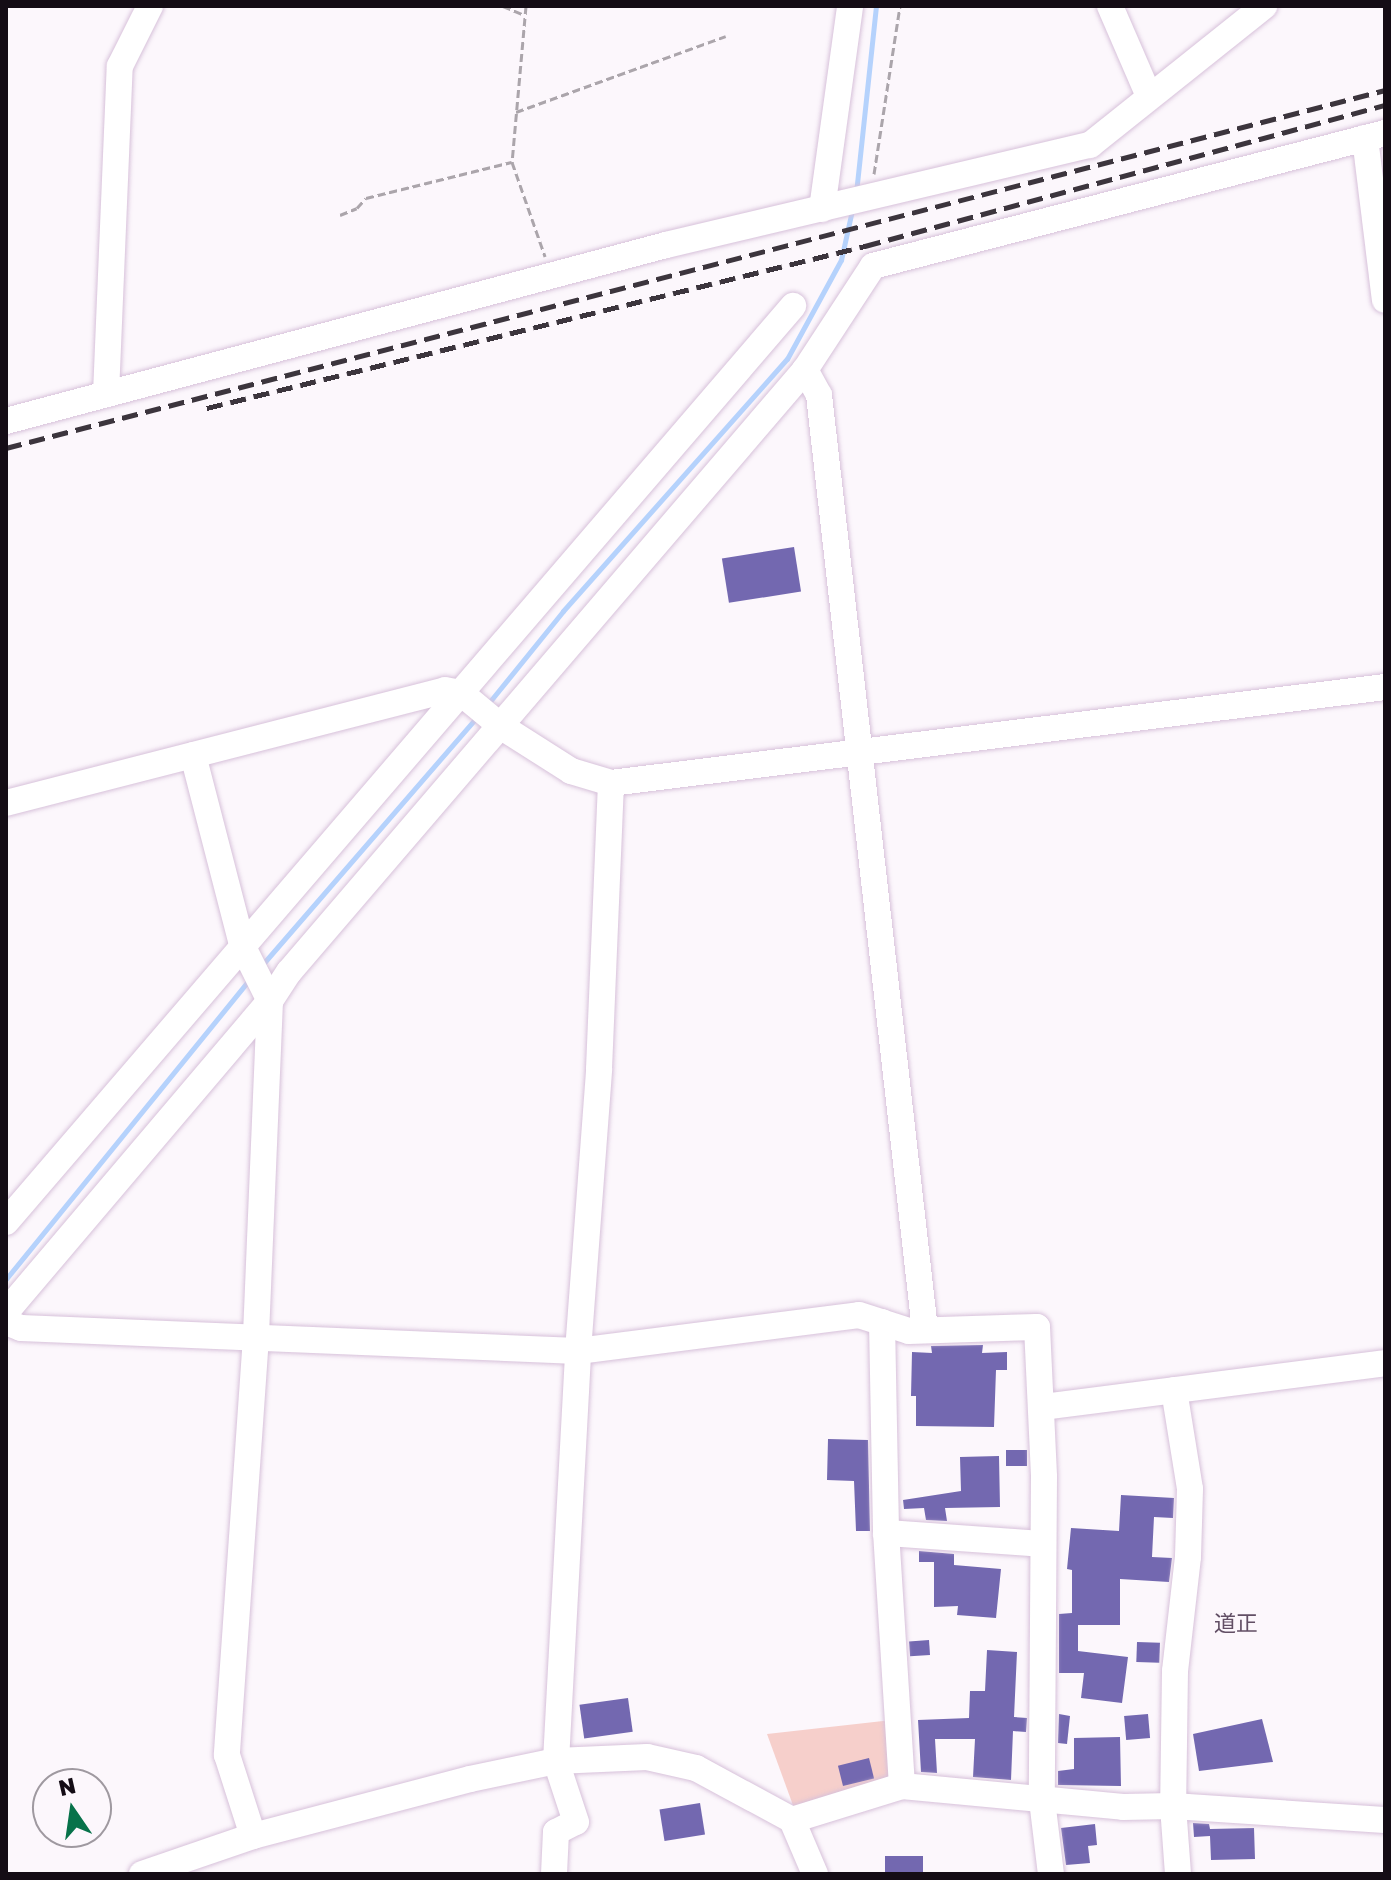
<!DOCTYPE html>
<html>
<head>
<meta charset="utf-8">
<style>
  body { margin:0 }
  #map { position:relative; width:1391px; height:1880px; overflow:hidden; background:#fcf7fc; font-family:"Golos Text","Noto Sans JP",sans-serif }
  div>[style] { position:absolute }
  .green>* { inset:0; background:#f6cfcb }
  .stream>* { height:5px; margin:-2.5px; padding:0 2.5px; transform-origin:2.5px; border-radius:2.5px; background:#b5d2fc }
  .building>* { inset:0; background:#7368b0; transform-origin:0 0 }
  .path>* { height:3px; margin-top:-1.5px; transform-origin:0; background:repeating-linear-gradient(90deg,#aba5ab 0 8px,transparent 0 12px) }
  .roads { filter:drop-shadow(0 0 2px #d7c1da) drop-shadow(0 0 2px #d7c1da) }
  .minor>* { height:26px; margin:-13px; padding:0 13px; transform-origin:13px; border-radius:13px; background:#fff }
  .rail>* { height:5px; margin-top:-2.5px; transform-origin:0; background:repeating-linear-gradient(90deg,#3c353d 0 16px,transparent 0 24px) }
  span { translate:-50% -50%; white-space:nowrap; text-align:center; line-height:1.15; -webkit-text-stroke:6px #fcf7fc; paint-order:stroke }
  .neighbourhood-label { font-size:22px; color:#624f65 }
  .frame { position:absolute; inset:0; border:8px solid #140c15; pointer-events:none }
  .north { position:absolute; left:32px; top:1768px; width:80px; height:80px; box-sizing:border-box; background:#fcf7fc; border:2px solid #9f99a0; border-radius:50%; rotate:347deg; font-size:22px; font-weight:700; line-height:32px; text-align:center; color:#140c15 }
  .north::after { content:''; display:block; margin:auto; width:28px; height:36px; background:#07724a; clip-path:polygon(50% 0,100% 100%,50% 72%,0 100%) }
</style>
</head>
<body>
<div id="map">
  <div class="green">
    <i style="clip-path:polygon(892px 1720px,896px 1781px,794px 1808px,767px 1734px)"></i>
  </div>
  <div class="stream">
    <i style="left:856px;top:193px;width:188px;rotate:-83.9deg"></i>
    <i style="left:487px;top:705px;width:121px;rotate:-51deg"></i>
    <i style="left:563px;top:611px;width:337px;rotate:-48.4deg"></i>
    <i style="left:787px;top:359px;width:113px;rotate:-61.4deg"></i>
    <i style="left:841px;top:260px;width:51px;rotate:-77.6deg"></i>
    <i style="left:262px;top:965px;width:330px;rotate:-49.1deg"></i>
    <i style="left:6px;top:1279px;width:387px;rotate:-50.9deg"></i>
  </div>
  <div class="building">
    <i style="left:794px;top:547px;width:45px;height:73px;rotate:81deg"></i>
    <i style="clip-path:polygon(983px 1345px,982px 1353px,1007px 1352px,1007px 1370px,996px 1370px,994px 1427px,916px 1426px,916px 1396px,911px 1396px,912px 1352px,932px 1353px,931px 1346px)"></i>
    <i style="clip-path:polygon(828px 1439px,868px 1440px,870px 1531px,856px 1531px,854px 1481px,827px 1480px)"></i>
    <i style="left:1006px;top:1450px;width:21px;height:16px"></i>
    <i style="clip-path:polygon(999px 1456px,1000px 1507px,945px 1508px,947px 1521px,926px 1520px,924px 1508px,904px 1509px,903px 1500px,961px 1491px,960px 1457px)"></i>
    <i style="clip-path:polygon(1121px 1495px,1174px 1498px,1173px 1518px,1154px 1517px,1152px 1557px,1172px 1558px,1169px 1582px,1120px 1579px,1120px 1625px,1078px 1625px,1078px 1651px,1128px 1657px,1122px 1703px,1081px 1698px,1084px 1673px,1059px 1673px,1059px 1614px,1072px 1613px,1072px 1570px,1067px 1569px,1071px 1528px,1119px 1531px)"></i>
    <i style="clip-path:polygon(919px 1551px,954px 1554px,954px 1565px,1001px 1569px,996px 1618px,957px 1615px,958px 1606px,934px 1607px,934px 1562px,919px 1562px)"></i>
    <i style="left:929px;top:1640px;width:15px;height:20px;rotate:86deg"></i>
    <i style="left:1137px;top:1642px;width:23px;height:20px;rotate:2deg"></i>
    <i style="clip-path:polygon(987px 1650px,1017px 1652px,1014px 1717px,1027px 1718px,1026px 1732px,1013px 1731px,1011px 1780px,973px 1777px,975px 1739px,935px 1739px,937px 1773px,921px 1772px,918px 1720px,969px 1718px,970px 1691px,985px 1691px)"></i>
    <i style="left:628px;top:1698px;width:34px;height:49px;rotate:82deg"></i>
    <i style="clip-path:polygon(1059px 1714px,1070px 1716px,1067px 1744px,1058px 1743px)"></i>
    <i style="left:1148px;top:1714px;width:24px;height:24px;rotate:85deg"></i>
    <i style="clip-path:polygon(1262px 1719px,1273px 1762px,1199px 1771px,1193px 1734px)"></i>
    <i style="clip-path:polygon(1120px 1737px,1121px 1786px,1058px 1785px,1058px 1771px,1074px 1769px,1074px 1738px)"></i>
    <i style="left:869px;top:1758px;width:21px;height:32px;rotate:76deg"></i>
    <i style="left:700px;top:1803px;width:32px;height:41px;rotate:81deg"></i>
    <i style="clip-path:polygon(1193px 1823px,1209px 1824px,1210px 1829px,1254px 1828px,1255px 1859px,1211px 1860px,1210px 1836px,1194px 1837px)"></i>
    <i style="clip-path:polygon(1095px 1824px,1097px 1845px,1088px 1846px,1090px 1863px,1066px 1865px,1061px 1828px)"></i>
    <i style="left:885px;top:1856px;width:38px;height:18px"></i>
  </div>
  <div class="path">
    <i style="left:503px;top:6px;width:23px;rotate:23deg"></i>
    <i style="left:526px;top:6px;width:157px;rotate:95.1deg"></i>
    <i style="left:512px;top:162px;width:100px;rotate:70.7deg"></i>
    <i style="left:516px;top:112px;width:223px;rotate:-19.9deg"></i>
    <i style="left:874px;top:174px;width:170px;rotate:-81.2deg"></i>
    <i style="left:340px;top:215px;width:18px;rotate:-22deg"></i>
    <i style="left:357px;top:208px;width:13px;rotate:-48deg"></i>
    <i style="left:366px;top:198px;width:150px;rotate:-13.9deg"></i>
  </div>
  <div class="roads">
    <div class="minor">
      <i style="left:1110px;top:6px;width:98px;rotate:66.6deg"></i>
      <i style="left:1365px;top:138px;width:163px;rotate:83deg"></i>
      <i style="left:822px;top:209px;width:205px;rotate:-82.1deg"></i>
      <i style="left:106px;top:394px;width:328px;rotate:-87.6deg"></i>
      <i style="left:120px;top:66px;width:67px;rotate:-63.4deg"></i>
      <i style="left:6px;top:421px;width:683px;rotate:-14.93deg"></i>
      <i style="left:666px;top:245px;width:436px;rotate:-13.3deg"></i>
      <i style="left:1090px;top:145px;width:223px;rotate:-38.6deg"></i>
      <i style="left:193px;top:755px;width:196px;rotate:75.5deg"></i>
      <i style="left:242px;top:945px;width:63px;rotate:63.4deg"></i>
      <i style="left:270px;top:1001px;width:336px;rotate:92.4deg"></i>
      <i style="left:256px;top:1337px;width:419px;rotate:94deg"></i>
      <i style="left:227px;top:1755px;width:85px;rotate:72.2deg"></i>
      <i style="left:6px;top:803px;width:453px;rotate:-14.4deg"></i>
      <i style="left:445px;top:690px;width:16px;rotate:11deg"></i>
      <i style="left:461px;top:693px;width:53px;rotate:39.7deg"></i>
      <i style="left:502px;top:727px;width:82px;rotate:32.5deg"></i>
      <i style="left:571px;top:771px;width:42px;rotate:16.7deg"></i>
      <i style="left:611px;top:783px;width:780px;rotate:-7.07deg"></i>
      <i style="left:6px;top:1222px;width:1208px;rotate:-49.33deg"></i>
      <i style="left:6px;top:1312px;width:408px;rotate:-49.7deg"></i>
      <i style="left:270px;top:1001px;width:35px;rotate:-57deg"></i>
      <i style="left:289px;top:972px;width:793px;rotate:-49.4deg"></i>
      <i style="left:6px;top:1322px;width:16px;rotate:22deg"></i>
      <i style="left:21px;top:1328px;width:557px;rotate:2.36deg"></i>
      <i style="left:578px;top:1351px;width:283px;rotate:-7.3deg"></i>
      <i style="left:859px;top:1315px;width:52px;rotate:17.7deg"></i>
      <i style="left:909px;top:1331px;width:128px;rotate:-1.8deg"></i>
      <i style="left:1037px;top:1327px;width:150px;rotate:87.3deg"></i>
      <i style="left:1044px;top:1477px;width:323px;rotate:90.4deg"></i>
      <i style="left:1042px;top:1800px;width:75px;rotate:83.1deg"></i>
      <i style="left:882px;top:1322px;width:211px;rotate:88.9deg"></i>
      <i style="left:925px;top:1330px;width:941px;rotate:-96.47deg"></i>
      <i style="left:819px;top:395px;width:29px;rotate:-119deg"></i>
      <i style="left:805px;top:370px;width:124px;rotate:-56.8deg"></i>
      <i style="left:873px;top:266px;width:529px;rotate:-14.56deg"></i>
      <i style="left:1174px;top:1390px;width:100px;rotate:80.8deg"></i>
      <i style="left:1190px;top:1489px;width:68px;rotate:91.7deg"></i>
      <i style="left:1188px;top:1557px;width:115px;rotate:96.5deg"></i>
      <i style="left:1175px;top:1671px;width:135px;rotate:90.8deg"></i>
      <i style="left:1173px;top:1806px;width:68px;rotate:85.8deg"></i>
      <i style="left:1043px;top:1407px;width:345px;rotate:-7.3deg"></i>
      <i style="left:902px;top:1786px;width:254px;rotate:-93.6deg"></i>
      <i style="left:886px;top:1533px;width:157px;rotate:4deg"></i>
      <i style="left:792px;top:1820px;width:115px;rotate:-17.2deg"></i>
      <i style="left:902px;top:1786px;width:222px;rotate:5.4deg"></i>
      <i style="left:1123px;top:1807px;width:50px;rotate:-1.1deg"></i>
      <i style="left:1173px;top:1806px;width:212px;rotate:3.8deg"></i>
      <i style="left:142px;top:1874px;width:117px;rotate:-18.9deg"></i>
      <i style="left:253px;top:1836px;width:224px;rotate:-14.7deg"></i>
      <i style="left:470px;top:1779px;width:88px;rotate:-11.8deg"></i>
      <i style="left:556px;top:1761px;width:91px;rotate:-2.5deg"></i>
      <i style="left:647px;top:1757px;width:50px;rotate:12.7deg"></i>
      <i style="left:696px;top:1768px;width:109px;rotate:28.4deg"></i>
      <i style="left:792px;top:1820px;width:59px;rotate:66.9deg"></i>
      <i style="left:554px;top:1874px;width:42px;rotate:-87.3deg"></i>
      <i style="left:556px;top:1832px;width:22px;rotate:-27deg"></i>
      <i style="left:576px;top:1822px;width:64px;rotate:-108.2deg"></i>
      <i style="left:556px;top:1761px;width:411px;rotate:-86.9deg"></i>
      <i style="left:578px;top:1351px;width:283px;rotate:-85.7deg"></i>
      <i style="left:599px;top:1069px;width:286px;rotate:-87.6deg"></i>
    </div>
  </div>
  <div class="rail">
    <i style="left:207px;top:408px;width:678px;rotate:-13.83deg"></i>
    <i style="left:865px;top:246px;width:539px;rotate:-15.17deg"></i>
    <i style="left:6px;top:448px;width:1425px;rotate:-14.55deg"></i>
  </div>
  <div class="neighbourhood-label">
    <span style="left:1236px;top:1623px">道正</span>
  </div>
  <div class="frame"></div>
  <div class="north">N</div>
</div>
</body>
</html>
